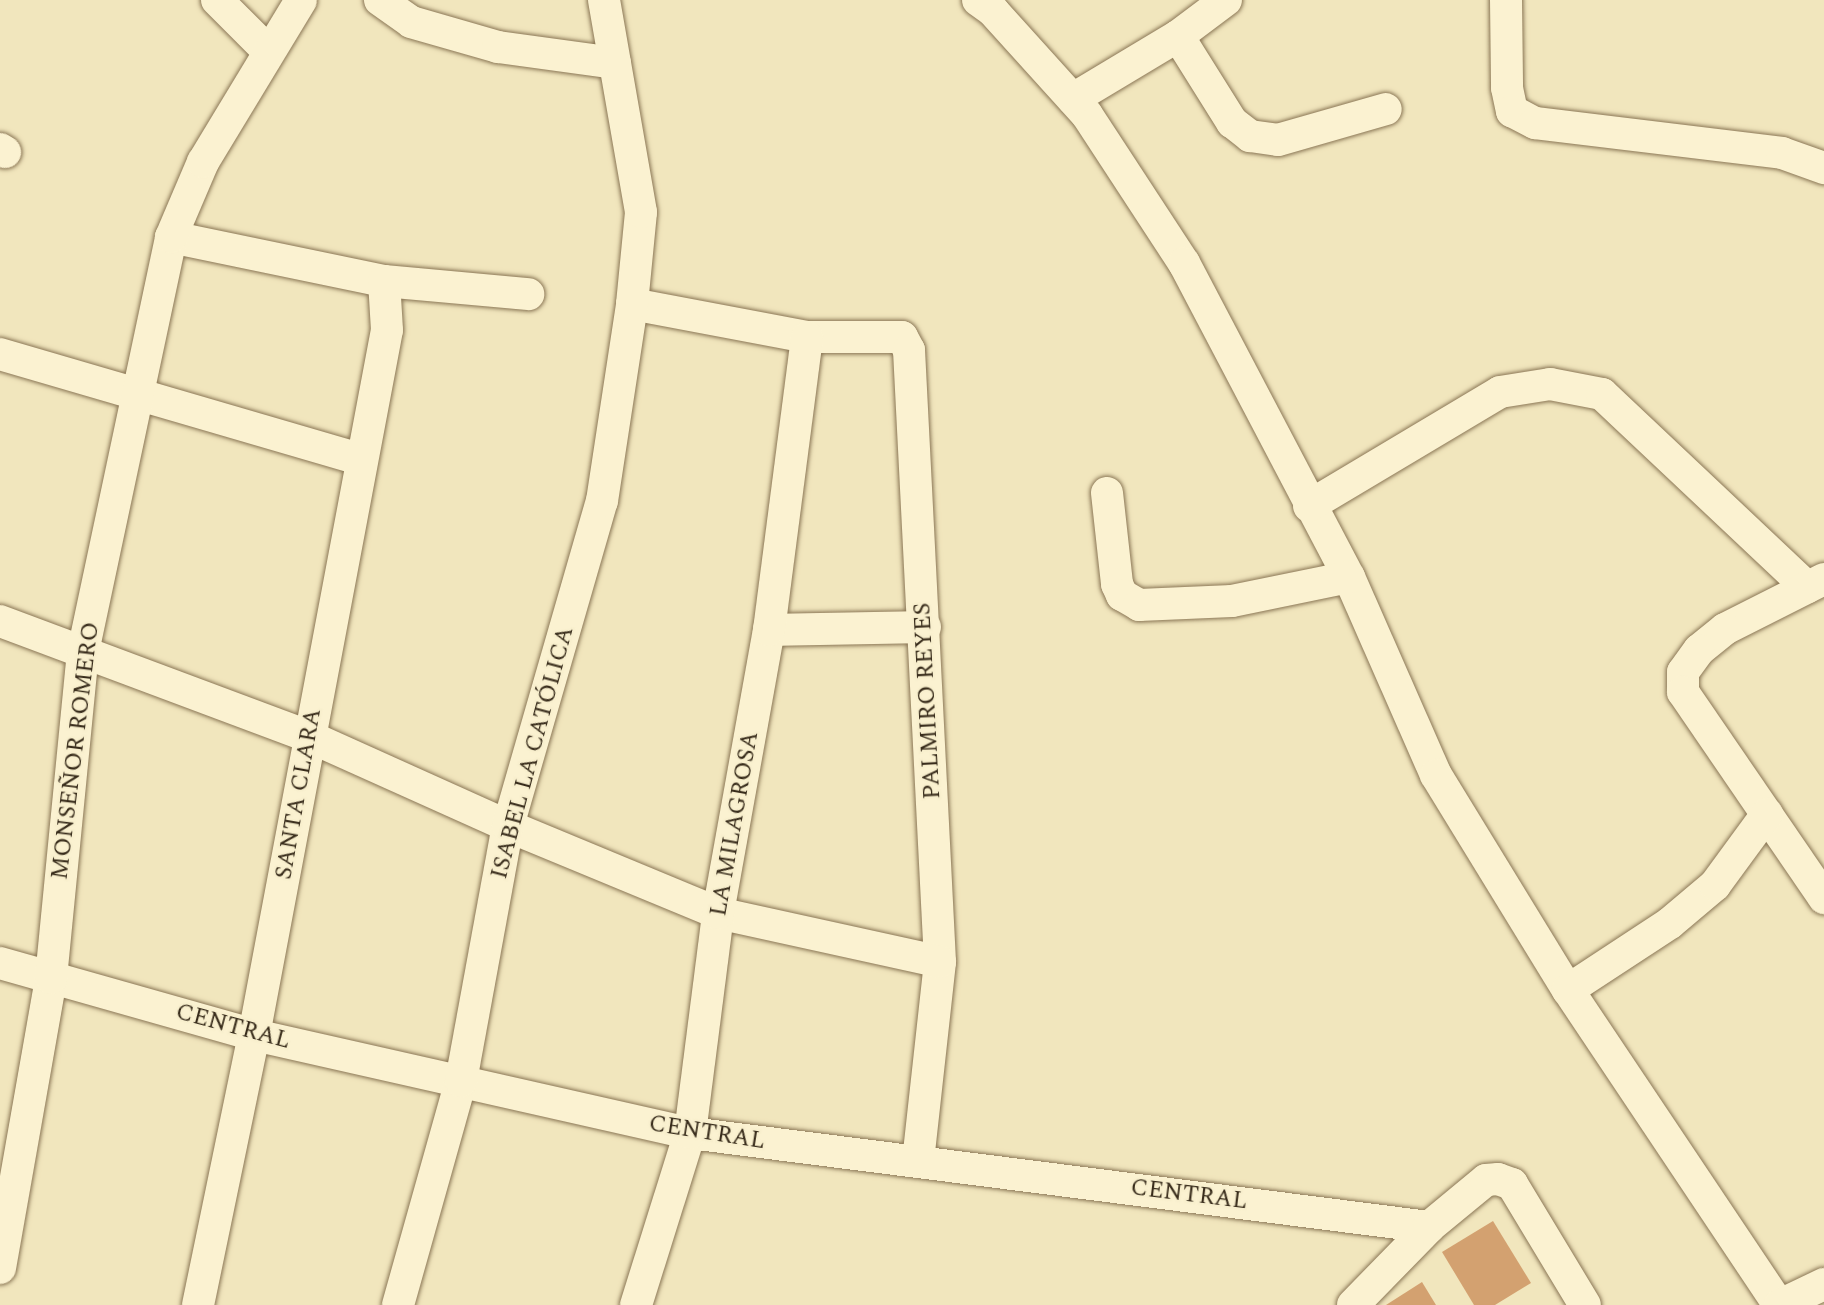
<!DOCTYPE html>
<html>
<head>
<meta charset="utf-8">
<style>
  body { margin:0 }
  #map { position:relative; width:1824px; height:1305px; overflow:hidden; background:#f1e6bd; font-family:Spectral,serif }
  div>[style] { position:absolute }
  .building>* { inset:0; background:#d3a170 }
  .roads { filter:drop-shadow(0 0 2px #8a7655) drop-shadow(0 0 2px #8a7655) }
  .street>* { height:32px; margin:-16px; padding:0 16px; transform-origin:16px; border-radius:16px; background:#fbf2d1 }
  span { translate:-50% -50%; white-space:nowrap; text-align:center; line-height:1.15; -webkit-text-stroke:4.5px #f8efcd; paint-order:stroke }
  .street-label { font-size:24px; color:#382c1b }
</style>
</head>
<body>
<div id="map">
  <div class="building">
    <i style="clip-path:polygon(1493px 1221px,1531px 1283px,1495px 1305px,1474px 1305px,1442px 1252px)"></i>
    <i style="clip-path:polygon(1422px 1282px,1436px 1305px,1386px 1305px)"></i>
  </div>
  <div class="roads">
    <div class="street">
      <i style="left:217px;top:0;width:72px;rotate:45deg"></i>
      <i style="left:380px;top:0;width:38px;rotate:35deg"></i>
      <i style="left:411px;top:22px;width:91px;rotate:16deg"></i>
      <i style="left:498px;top:47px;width:118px;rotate:7.8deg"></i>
      <i style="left:978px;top:0;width:19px;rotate:36deg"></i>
      <i style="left:993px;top:11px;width:140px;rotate:47.9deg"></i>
      <i style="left:1087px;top:115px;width:177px;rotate:56.8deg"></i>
      <i style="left:1184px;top:263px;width:355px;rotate:62.3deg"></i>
      <i style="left:1349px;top:577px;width:216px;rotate:66.3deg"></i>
      <i style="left:1436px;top:775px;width:252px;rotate:58.5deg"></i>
      <i style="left:1568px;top:990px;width:379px;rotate:56.2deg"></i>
      <i style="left:1506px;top:0;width:88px;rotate:89.3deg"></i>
      <i style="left:1507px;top:88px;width:24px;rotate:78deg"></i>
      <i style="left:1512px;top:111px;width:26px;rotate:28deg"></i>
      <i style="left:1535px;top:123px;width:249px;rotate:6.9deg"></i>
      <i style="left:1782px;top:153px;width:45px;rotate:19.7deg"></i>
      <i style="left:1178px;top:36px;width:102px;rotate:57.9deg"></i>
      <i style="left:1232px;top:122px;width:23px;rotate:38deg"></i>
      <i style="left:1250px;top:136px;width:28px;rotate:8deg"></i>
      <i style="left:1278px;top:140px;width:112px;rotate:-16deg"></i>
      <i style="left:1073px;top:99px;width:122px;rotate:-31deg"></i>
      <i style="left:1178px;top:36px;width:60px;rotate:-36.9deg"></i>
      <i style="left:0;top:149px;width:6px;rotate:31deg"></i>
      <i style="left:171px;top:237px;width:217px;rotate:11.7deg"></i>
      <i style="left:384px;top:281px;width:145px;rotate:5.2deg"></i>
      <i style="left:632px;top:304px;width:178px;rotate:10.7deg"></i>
      <i style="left:807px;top:337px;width:95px"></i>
      <i style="left:902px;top:337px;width:15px;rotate:62deg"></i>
      <i style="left:909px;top:350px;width:613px;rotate:87.1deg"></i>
      <i style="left:940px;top:962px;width:199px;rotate:96.3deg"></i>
      <i style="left:0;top:354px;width:374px;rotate:16.3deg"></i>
      <i style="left:1107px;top:493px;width:92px;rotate:83.7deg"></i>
      <i style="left:1117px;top:584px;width:12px;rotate:66deg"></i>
      <i style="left:1122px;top:595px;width:20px;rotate:30deg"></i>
      <i style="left:1139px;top:605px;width:93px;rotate:-2.5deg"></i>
      <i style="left:1232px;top:601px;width:119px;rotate:-11.6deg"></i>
      <i style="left:1309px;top:506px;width:222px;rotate:-30.8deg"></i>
      <i style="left:1500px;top:392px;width:51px;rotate:-9.1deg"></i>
      <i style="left:1550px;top:384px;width:53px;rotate:10.9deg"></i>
      <i style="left:1602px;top:394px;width:282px;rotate:43.3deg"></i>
      <i style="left:1824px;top:579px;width:111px;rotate:153.2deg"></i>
      <i style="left:1725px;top:629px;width:33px;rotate:141deg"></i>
      <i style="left:1699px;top:650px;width:27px;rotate:126deg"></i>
      <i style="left:1683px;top:672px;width:20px;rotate:90deg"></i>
      <i style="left:1683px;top:692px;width:250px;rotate:55.6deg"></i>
      <i style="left:0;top:621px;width:331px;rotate:20.5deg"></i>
      <i style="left:310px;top:737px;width:217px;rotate:24.2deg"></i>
      <i style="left:508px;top:826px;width:227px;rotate:22.5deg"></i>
      <i style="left:718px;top:913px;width:227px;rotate:12.4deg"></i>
      <i style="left:769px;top:630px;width:156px;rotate:-1.1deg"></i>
      <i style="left:0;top:963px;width:264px;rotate:15.8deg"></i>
      <i style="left:254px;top:1035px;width:447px;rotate:12.7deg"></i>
      <i style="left:690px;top:1133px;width:745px;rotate:7.25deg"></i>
      <i style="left:1568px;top:990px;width:122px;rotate:-33.3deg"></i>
      <i style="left:1670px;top:923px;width:59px;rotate:-40.2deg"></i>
      <i style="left:1715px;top:885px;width:88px;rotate:-53.8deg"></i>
      <i style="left:0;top:1268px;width:294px;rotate:-80deg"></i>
      <i style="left:51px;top:978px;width:328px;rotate:-84.4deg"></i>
      <i style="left:83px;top:652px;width:424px;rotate:-78deg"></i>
      <i style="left:171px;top:237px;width:82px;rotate:-66.9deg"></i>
      <i style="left:203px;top:162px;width:189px;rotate:-58.8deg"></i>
      <i style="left:198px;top:1305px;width:276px;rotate:-78.3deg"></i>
      <i style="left:254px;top:1035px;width:717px;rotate:-79.32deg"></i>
      <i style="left:387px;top:330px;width:49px;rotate:-93.5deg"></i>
      <i style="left:398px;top:1305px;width:233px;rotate:-74.3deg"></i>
      <i style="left:461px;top:1081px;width:259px;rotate:-79.6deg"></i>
      <i style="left:508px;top:826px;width:338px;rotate:-73.9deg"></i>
      <i style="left:602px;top:501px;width:199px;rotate:-81.3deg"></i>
      <i style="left:632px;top:304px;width:92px;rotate:-84.4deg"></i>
      <i style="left:641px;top:212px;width:215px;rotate:-99.9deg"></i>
      <i style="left:636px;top:1305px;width:180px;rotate:-72.6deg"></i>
      <i style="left:690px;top:1133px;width:222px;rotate:-82.7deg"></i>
      <i style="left:718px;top:913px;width:288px;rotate:-79.8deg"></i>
      <i style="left:769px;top:630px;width:295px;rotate:-82.6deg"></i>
      <i style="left:1353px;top:1305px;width:109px;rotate:-45.7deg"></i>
      <i style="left:1429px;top:1227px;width:74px;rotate:-39.5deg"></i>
      <i style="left:1486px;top:1180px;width:12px;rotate:-5deg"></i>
      <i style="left:1498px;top:1179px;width:15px;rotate:20deg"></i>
      <i style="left:1512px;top:1184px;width:141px;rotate:58.9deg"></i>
      <i style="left:1780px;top:1305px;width:49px;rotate:-25.5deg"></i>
    </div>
  </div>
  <div class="street-label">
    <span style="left:928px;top:701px;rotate:-93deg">PALMIRO REYES</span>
    <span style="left:76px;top:751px;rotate:-83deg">MONSEÑOR ROMERO</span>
    <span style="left:533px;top:753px;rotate:-75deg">ISABEL LA CATÓLICA</span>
    <span style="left:299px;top:794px;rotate:-80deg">SANTA CLARA</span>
    <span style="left:735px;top:824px;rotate:-80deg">LA MILAGROSA</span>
    <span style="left:233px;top:1027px;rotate:15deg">CENTRAL</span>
    <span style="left:707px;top:1133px;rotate:9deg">CENTRAL</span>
    <span style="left:1189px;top:1195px;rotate:7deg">CENTRAL</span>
  </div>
</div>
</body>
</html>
